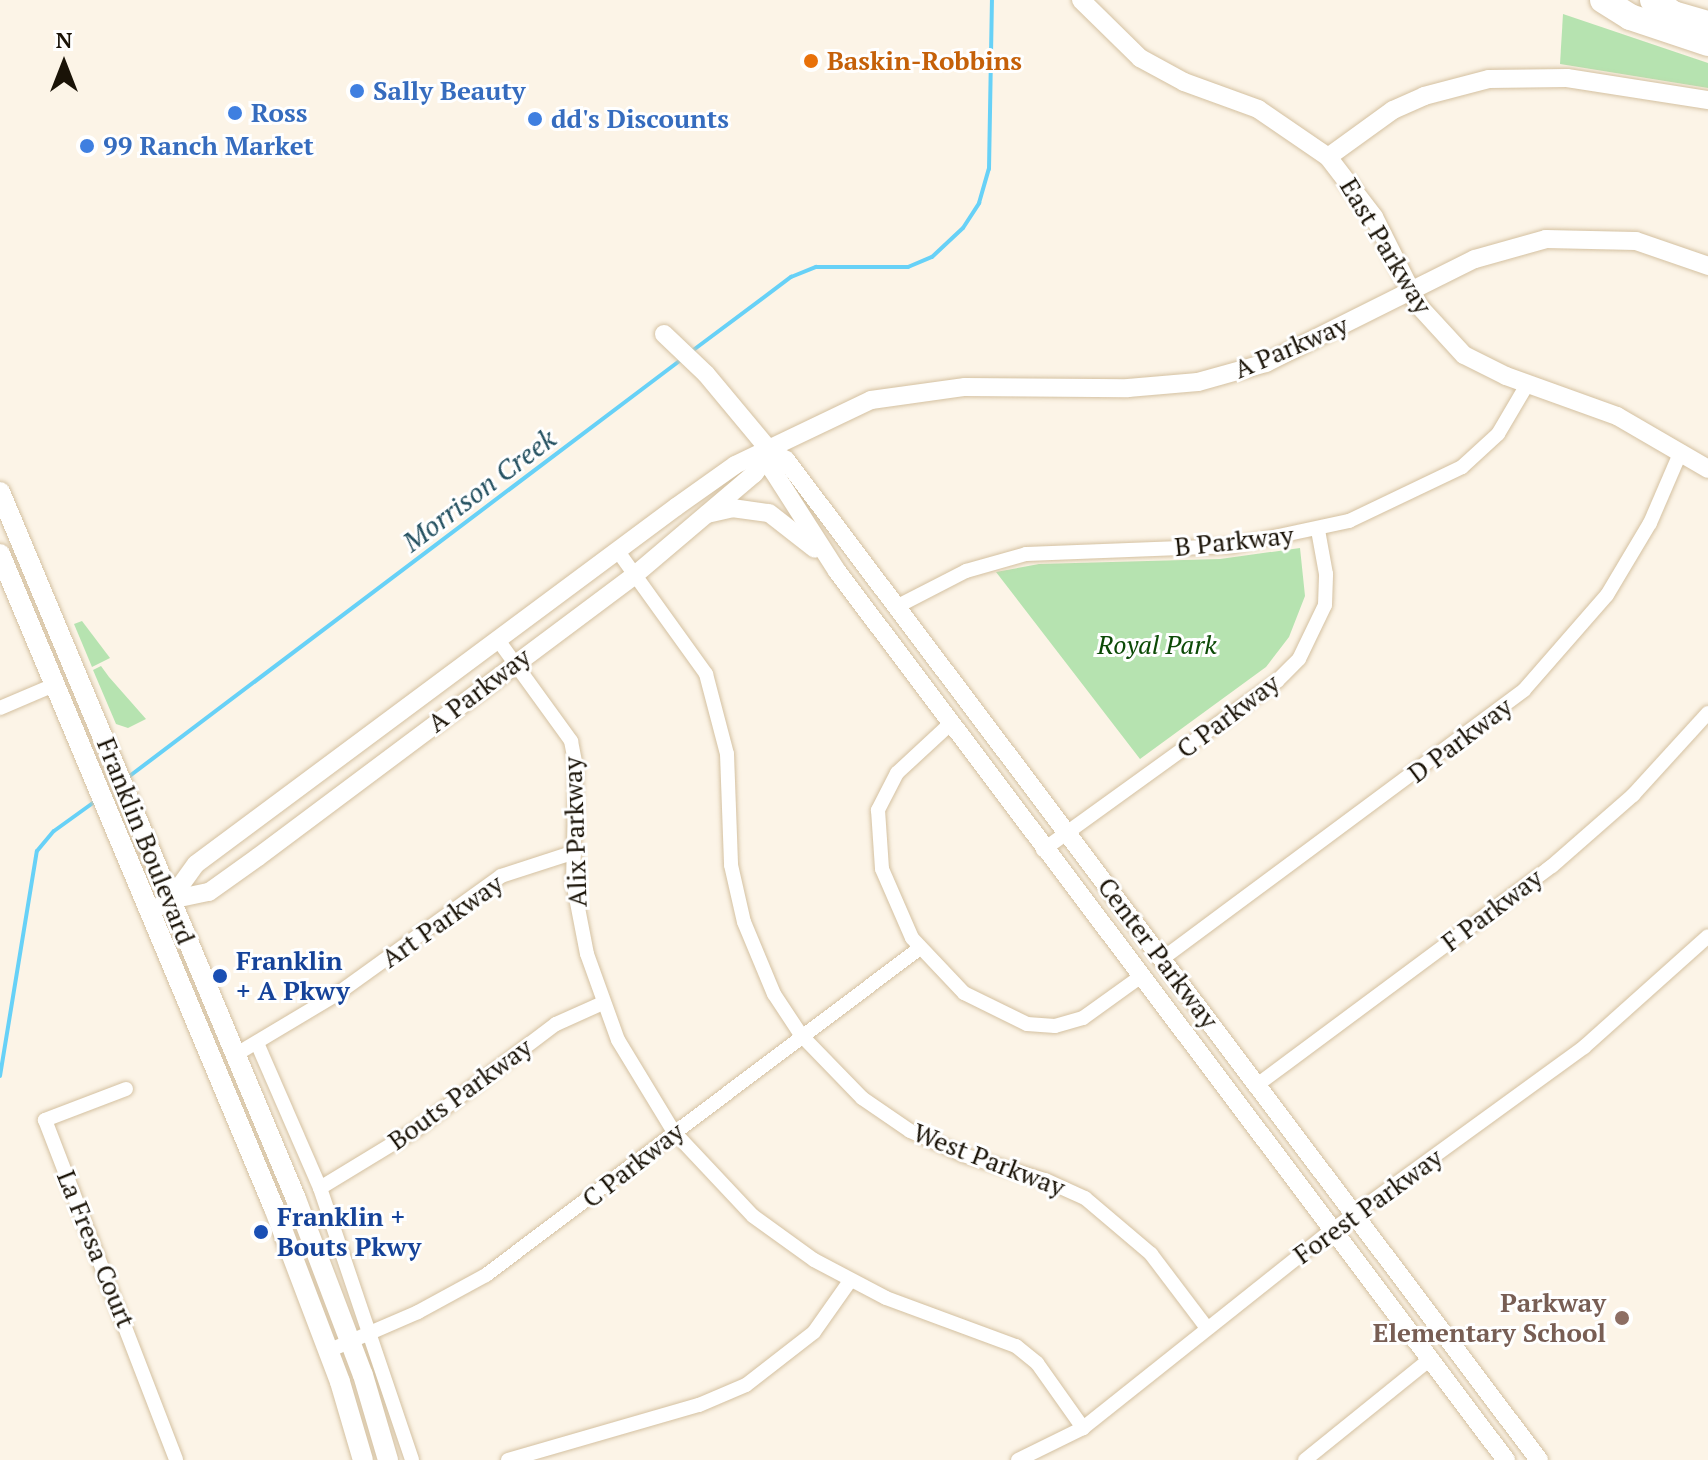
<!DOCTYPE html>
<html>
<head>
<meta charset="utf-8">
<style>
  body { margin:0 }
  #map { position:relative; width:1708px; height:1460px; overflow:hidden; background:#fcf4e7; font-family:"PT Serif",serif }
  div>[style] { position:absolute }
  .green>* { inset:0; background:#b6e3b0 }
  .stream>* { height:4px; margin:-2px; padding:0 2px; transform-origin:2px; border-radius:2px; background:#67d1f7 }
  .roads { filter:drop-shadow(0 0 2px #d4c1a1) drop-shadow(0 0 2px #d4c1a1) }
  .minor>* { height:14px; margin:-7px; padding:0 7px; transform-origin:7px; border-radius:7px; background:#fff }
  .tertiary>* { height:18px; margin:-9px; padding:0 9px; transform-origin:9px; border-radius:9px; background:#fff }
  .secondary>* { height:20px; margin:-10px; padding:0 10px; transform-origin:10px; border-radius:10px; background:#fff }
  .motorway>* { height:26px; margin:-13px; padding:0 13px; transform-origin:13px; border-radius:13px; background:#fff }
  .dots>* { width:22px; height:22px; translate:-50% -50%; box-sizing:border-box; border:4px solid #fff; border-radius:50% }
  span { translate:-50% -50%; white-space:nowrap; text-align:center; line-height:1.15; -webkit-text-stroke:6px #fff; paint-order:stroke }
  .food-label { font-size:26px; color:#c56008; font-weight:700 }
  .left { translate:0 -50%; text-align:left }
  .shop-label { font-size:26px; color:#366cbe; font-weight:700 }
  .street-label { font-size:26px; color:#1a1307 }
  .park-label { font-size:26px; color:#0c4a06; font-style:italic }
  .transit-label { font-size:26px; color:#164399; font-weight:700 }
  .education-label { font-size:26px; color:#785e54; font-weight:700 }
  .right { translate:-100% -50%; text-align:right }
  .water-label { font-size:28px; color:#235060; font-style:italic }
  .north { position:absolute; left:24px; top:24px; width:80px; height:80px; -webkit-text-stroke:6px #fff; paint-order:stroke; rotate:0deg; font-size:22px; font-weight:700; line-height:32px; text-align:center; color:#1a1307 }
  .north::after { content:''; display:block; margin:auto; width:28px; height:36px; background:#1a1307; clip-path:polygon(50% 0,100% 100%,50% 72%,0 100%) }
</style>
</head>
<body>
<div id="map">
  <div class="green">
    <i style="clip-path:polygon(1563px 14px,1708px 63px,1708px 88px,1560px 64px)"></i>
    <i style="clip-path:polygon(1300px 548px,1305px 596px,1289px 637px,1266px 667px,1140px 759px,996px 572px,1039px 564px,1220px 559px)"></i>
    <i style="clip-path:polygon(82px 621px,110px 658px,92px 667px,74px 624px)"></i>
    <i style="clip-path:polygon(101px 666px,109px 677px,146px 719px,128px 728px,116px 724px,93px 670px)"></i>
  </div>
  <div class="stream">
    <i style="left:692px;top:351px;width:124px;rotate:-36.8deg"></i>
    <i style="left:791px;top:277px;width:27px;rotate:-22deg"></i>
    <i style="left:816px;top:267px;width:92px"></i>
    <i style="left:908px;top:267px;width:26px;rotate:-23deg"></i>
    <i style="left:932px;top:257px;width:42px;rotate:-43.1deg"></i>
    <i style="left:963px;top:228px;width:30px;rotate:-57deg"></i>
    <i style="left:979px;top:203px;width:35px;rotate:-74deg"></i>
    <i style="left:989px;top:169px;width:169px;rotate:-89deg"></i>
    <i style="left:127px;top:778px;width:695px;rotate:-37.05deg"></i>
    <i style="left:0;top:1076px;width:228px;rotate:-80.7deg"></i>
    <i style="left:37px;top:851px;width:26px;rotate:-50deg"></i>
    <i style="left:54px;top:831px;width:53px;rotate:-35.8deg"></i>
  </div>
  <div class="roads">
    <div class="minor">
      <i style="left:617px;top:550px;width:153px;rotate:54.3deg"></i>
      <i style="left:706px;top:674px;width:83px;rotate:75.3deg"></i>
      <i style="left:727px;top:754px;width:111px;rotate:87.9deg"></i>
      <i style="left:731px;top:865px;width:58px;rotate:77.2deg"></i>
      <i style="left:744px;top:922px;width:78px;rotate:67.4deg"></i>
      <i style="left:774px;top:994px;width:49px;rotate:56.6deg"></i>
      <i style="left:801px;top:1035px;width:88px;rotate:45.9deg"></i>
      <i style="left:862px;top:1098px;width:58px;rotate:34.5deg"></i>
      <i style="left:910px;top:1131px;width:58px;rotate:24.4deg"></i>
      <i style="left:963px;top:1155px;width:86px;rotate:17deg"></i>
      <i style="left:1045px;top:1180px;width:44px;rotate:24.2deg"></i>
      <i style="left:1085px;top:1198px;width:87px;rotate:40.3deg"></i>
      <i style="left:1151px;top:1254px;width:93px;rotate:52.9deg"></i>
      <i style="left:896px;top:607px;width:79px;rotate:-27.2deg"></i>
      <i style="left:966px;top:571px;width:62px;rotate:-15.8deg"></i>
      <i style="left:1026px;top:554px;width:206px;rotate:-2.2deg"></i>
      <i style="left:1232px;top:546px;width:120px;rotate:-12.1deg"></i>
      <i style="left:1349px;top:521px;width:125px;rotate:-25.5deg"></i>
      <i style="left:1462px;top:467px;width:49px;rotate:-42.5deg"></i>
      <i style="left:1498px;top:434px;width:59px;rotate:-59.5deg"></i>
      <i style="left:498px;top:640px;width:125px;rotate:54.1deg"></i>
      <i style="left:571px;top:741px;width:26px;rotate:79deg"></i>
      <i style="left:576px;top:767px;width:115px;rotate:91.5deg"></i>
      <i style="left:573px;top:882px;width:73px;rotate:79deg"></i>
      <i style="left:587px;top:954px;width:91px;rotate:70.2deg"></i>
      <i style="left:618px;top:1040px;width:108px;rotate:58.7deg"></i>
      <i style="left:674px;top:1132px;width:115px;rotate:46.8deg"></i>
      <i style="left:753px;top:1216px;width:75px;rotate:35.8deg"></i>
      <i style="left:814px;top:1260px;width:81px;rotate:27.8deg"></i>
      <i style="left:886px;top:1298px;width:139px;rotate:20.3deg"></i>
      <i style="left:1016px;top:1346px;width:27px;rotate:39deg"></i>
      <i style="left:1037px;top:1363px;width:80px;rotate:54.7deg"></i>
      <i style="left:0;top:708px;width:59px;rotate:-23.1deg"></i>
      <i style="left:950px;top:724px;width:72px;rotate:137.2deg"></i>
      <i style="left:897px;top:773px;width:42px;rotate:117.2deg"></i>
      <i style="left:878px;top:810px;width:59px;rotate:86.1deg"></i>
      <i style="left:882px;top:869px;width:75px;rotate:66.5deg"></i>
      <i style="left:912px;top:938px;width:76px;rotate:46.6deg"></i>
      <i style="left:964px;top:993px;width:70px;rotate:26.2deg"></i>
      <i style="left:1027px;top:1024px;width:28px;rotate:4deg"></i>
      <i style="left:1055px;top:1026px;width:29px;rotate:-16deg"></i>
      <i style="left:1083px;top:1018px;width:70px;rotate:-35.7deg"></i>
      <i style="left:1043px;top:850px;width:289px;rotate:-35.8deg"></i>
      <i style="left:1277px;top:681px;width:31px;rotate:-45deg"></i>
      <i style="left:1299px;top:659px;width:60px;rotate:-64.3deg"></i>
      <i style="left:1325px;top:605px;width:31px;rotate:-88deg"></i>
      <i style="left:1326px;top:574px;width:45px;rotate:-100.3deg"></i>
      <i style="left:1162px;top:959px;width:451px;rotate:-36.6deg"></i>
      <i style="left:1524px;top:690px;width:126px;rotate:-48.9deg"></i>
      <i style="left:1607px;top:595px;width:84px;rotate:-59.2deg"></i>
      <i style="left:1650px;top:523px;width:78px;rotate:-66.7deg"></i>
      <i style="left:257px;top:1043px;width:158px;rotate:66.5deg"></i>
      <i style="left:320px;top:1188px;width:287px;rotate:71.3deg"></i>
      <i style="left:235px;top:1055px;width:119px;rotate:-30.9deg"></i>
      <i style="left:337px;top:994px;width:202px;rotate:-35.7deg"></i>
      <i style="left:501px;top:876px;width:78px;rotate:-18deg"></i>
      <i style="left:1257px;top:1085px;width:367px;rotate:-36.6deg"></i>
      <i style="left:1552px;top:866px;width:108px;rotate:-41.2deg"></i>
      <i style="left:1633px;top:795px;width:111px;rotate:-47.6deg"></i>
      <i style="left:126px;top:1089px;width:87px;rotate:159.1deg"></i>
      <i style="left:45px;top:1120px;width:364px;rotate:68.9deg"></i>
      <i style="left:320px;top:1188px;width:114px;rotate:-31.3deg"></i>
      <i style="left:417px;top:1129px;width:174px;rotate:-37.1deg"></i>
      <i style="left:556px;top:1024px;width:51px;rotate:-24.1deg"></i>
      <i style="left:328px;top:1351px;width:98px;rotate:-23.4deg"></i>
      <i style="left:418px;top:1312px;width:77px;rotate:-28.6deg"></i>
      <i style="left:486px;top:1275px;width:543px;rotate:-37deg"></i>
      <i style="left:508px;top:1460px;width:199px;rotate:-16.1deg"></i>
      <i style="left:699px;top:1405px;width:51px;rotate:-23.1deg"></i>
      <i style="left:746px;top:1385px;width:86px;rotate:-37.9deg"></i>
      <i style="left:814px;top:1332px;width:62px;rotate:-54.8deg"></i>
      <i style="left:1018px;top:1460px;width:72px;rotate:-26.2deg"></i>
      <i style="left:1083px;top:1428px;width:317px;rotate:-38.5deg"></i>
      <i style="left:1331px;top:1231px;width:313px;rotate:-36deg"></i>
      <i style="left:1584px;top:1047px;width:166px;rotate:-41.8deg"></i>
      <i style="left:1305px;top:1460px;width:161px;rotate:-38.9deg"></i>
    </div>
    <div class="tertiary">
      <i style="left:1081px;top:0;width:83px;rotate:44.5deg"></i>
      <i style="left:1140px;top:58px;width:50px;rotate:28.6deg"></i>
      <i style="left:1184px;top:82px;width:79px;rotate:20deg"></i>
      <i style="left:1258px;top:109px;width:85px;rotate:34.4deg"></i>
      <i style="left:1328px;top:157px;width:76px;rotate:52.5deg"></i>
      <i style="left:1374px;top:217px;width:98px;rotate:63.4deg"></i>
      <i style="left:1418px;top:305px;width:68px;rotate:47.4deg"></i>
      <i style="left:1464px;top:355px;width:47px;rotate:26.6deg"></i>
      <i style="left:1506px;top:376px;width:118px;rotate:19.8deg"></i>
      <i style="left:1617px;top:416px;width:105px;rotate:30.2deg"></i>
      <i style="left:1328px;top:157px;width:80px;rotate:-35.9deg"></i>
      <i style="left:1393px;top:110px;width:34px;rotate:-24deg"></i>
      <i style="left:1424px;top:96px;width:67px;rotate:-14.7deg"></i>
      <i style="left:1489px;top:79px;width:78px;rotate:-0.7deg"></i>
      <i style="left:1567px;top:78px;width:143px;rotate:8.9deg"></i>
      <i style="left:664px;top:334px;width:58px;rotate:43.6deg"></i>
      <i style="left:706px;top:374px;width:102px;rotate:50.2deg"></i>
      <i style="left:771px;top:452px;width:17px;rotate:28deg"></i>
      <i style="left:786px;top:460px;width:1252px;rotate:53.02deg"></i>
      <i style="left:771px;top:452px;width:19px;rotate:84deg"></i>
      <i style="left:773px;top:471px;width:119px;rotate:57.4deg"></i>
      <i style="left:837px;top:571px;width:1113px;rotate:53.04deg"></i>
      <i style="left:707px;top:514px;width:26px;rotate:-13deg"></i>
      <i style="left:732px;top:508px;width:37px;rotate:8deg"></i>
      <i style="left:769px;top:513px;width:58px;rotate:38deg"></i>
      <i style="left:170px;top:900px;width:44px;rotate:-54.2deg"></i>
      <i style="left:196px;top:864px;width:598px;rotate:-36.64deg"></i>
      <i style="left:676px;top:507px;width:72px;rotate:-35.4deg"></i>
      <i style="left:735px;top:465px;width:151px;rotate:-25.5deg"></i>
      <i style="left:871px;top:400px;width:95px;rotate:-7.9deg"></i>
      <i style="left:965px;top:387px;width:163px;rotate:0.4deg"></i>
      <i style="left:1128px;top:388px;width:70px;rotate:-4.9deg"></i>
      <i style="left:1198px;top:382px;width:71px;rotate:-15.6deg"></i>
      <i style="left:1266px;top:363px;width:233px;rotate:-26.5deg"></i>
      <i style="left:1475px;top:259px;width:74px;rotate:-15.7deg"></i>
      <i style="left:1546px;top:239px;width:90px;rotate:1.3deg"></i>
      <i style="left:1636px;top:241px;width:76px;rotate:19.1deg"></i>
      <i style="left:150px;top:912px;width:23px;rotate:-31deg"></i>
      <i style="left:170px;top:900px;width:40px;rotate:-12deg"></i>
      <i style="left:209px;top:892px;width:60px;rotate:-35.5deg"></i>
      <i style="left:258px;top:857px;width:472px;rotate:-36.8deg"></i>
      <i style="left:636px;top:574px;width:155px;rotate:-40.3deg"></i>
      <i style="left:754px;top:474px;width:28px;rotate:-52deg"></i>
    </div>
    <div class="secondary">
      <i style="left:0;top:492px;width:766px;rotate:67.28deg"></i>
      <i style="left:296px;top:1199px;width:188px;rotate:69.2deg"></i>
      <i style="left:363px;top:1375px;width:89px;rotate:73.6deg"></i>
      <i style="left:0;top:554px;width:709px;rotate:67.27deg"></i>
      <i style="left:274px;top:1208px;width:186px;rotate:69.2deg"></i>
      <i style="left:340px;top:1382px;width:81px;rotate:73.6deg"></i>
    </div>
    <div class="motorway">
      <i style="left:1603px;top:0;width:32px;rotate:32deg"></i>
      <i style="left:1630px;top:17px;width:82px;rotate:18.4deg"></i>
      <i style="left:1653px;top:0;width:24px;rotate:35deg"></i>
      <i style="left:1673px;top:14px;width:36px;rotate:16deg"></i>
    </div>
  </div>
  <div class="dots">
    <i style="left:811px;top:61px;background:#e8710a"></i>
    <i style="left:357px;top:91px;background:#3f7fe0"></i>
    <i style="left:235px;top:113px;background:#3f7fe0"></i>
    <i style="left:535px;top:119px;background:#3f7fe0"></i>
    <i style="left:87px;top:146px;background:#3f7fe0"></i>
    <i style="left:220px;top:976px;background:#1a4fb4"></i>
    <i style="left:261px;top:1232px;background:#1a4fb4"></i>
    <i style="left:1622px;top:1318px;background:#8d6e63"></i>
  </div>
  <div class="food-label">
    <span class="left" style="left:827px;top:61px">Baskin-Robbins</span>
  </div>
  <div class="shop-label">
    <span class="left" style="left:373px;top:91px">Sally Beauty</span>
    <span class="left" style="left:251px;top:113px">Ross</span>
    <span class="left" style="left:551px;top:119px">dd's Discounts</span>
    <span class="left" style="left:103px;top:146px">99 Ranch Market</span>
  </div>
  <div class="street-label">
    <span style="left:1386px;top:246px;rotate:59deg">East Parkway</span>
    <span style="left:1291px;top:347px;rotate:-23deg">A Parkway</span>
    <span style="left:1234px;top:541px;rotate:-6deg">B Parkway</span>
    <span style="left:479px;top:690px;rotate:-37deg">A Parkway</span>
    <span style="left:1228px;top:716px;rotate:-37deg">C Parkway</span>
    <span style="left:1460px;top:740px;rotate:-37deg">D Parkway</span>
    <span style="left:575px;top:832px;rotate:-92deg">Alix Parkway</span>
    <span style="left:146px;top:841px;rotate:68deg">Franklin Boulevard</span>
    <span style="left:1492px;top:910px;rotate:-37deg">F Parkway</span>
    <span style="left:442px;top:921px;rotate:-35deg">Art Parkway</span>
    <span style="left:1158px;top:953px;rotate:53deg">Center Parkway</span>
    <span style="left:460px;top:1094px;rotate:-36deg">Bouts Parkway</span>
    <span style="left:989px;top:1160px;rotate:21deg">West Parkway</span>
    <span style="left:633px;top:1165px;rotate:-38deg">C Parkway</span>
    <span style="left:1368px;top:1206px;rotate:-36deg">Forest Parkway</span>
    <span style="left:96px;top:1249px;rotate:68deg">La Fresa Court</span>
  </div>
  <div class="park-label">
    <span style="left:1157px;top:645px">Royal Park</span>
  </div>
  <div class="transit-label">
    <span class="left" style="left:236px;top:976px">Franklin<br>+ A Pkwy</span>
    <span class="left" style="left:277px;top:1232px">Franklin +<br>Bouts Pkwy</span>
  </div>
  <div class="education-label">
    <span class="right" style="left:1606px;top:1318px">Parkway<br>Elementary School</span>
  </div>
  <div class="water-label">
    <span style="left:479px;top:490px;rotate:-37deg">Morrison Creek</span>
  </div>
  <div class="north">N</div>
</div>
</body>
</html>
